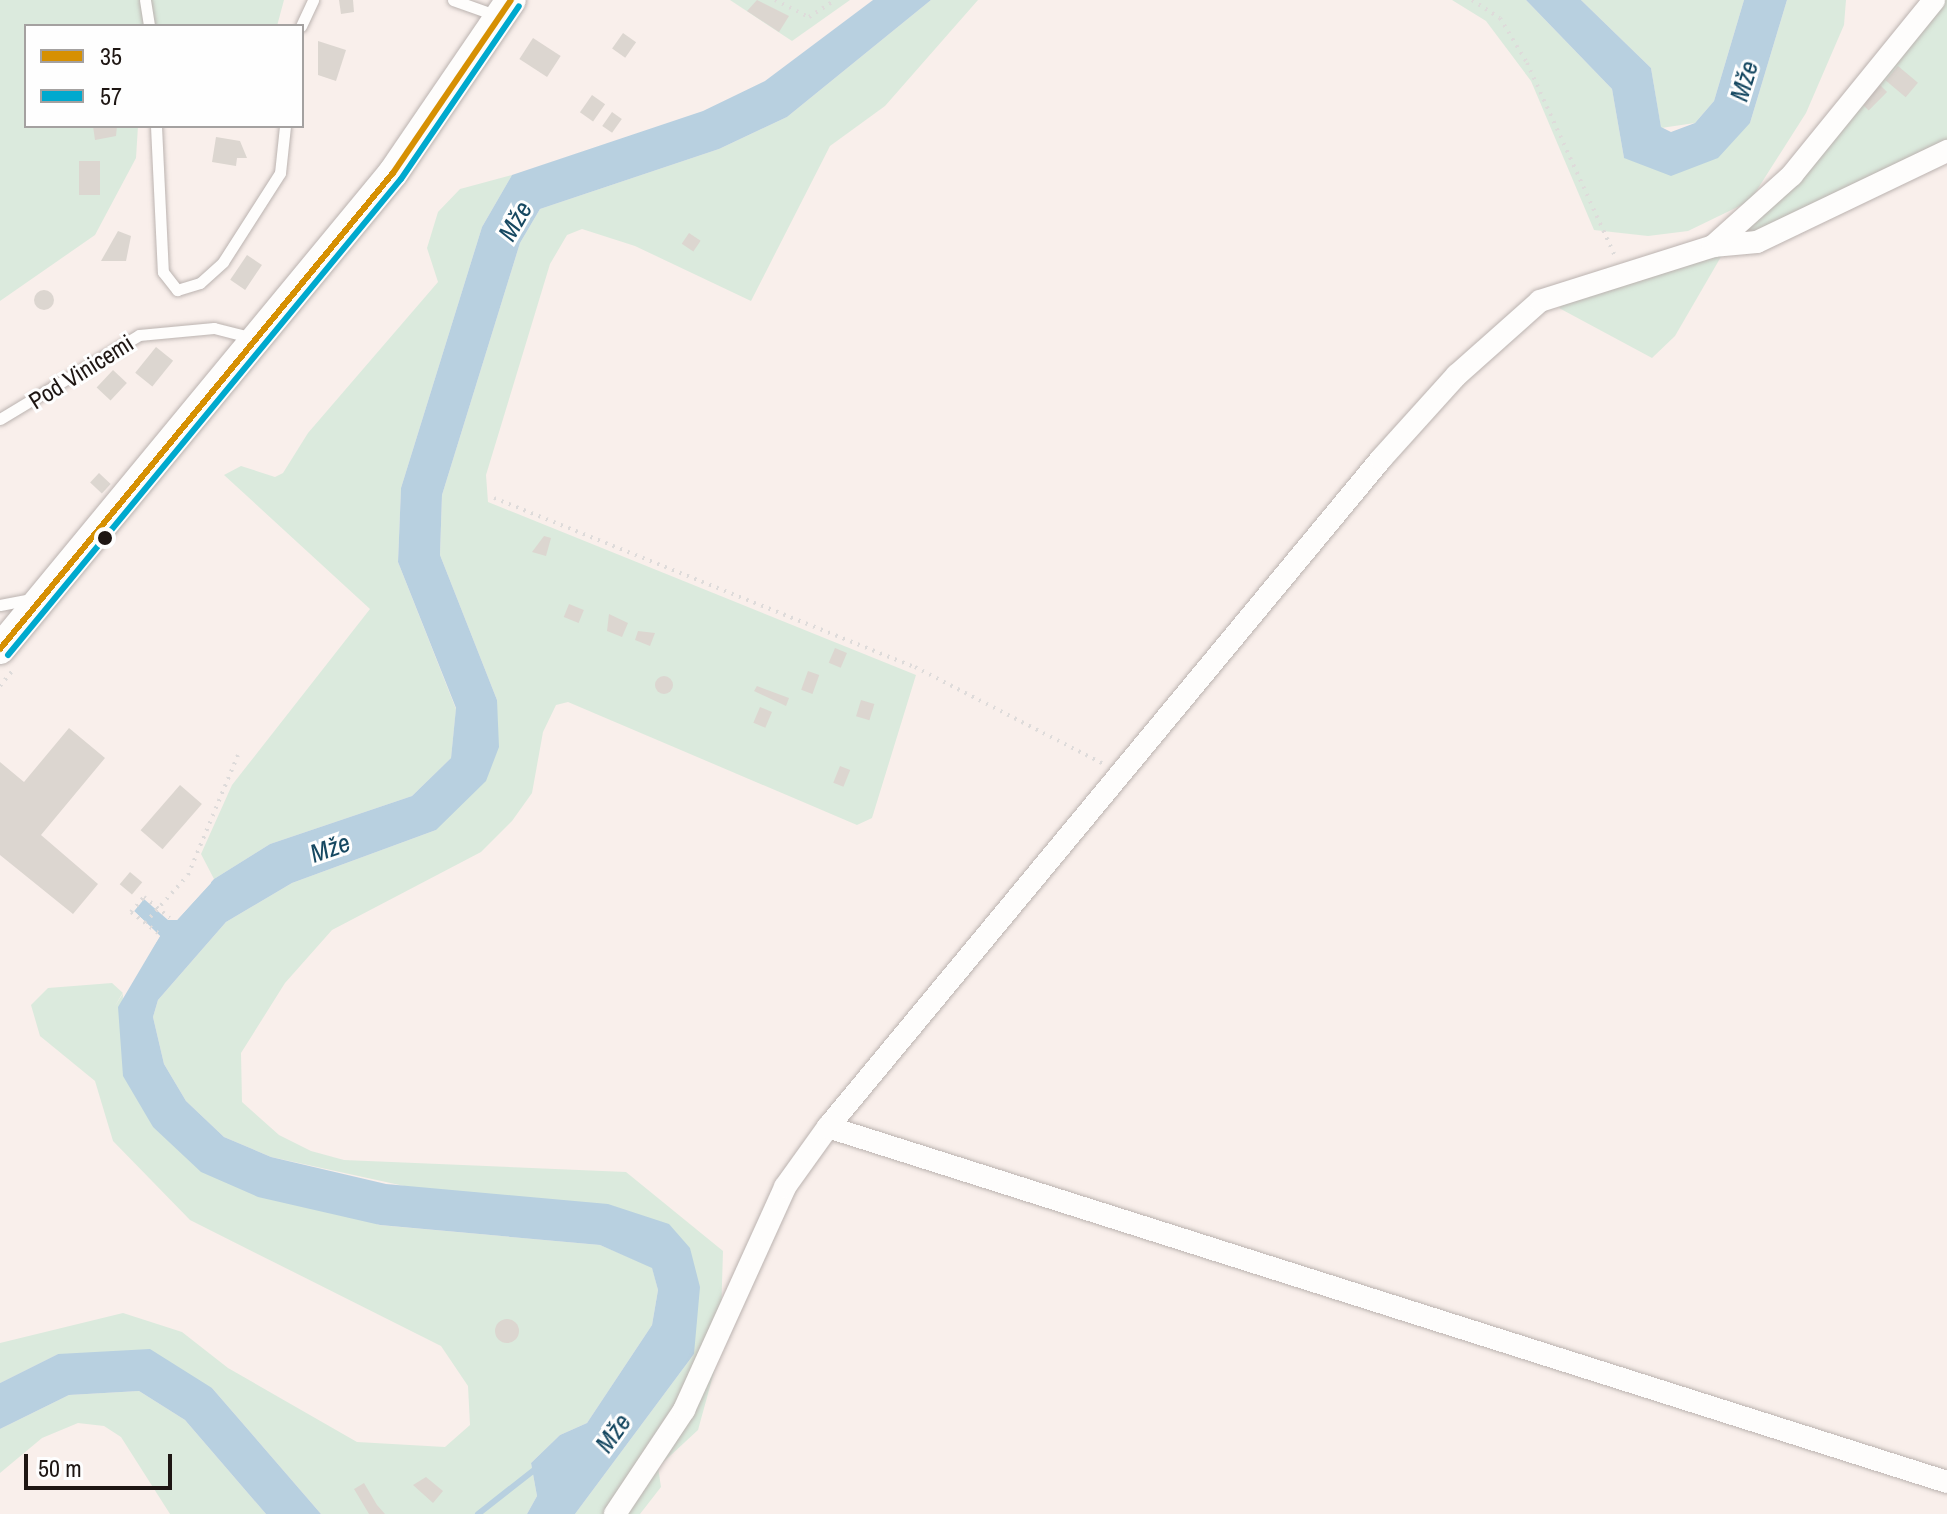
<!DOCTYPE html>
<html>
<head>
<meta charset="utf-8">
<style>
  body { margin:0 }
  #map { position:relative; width:1947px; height:1514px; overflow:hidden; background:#f9efeb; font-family:"Archivo Narrow",sans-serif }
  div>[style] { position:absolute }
  .green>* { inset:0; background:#dbeadd }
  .water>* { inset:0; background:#b8d0e0 }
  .pier>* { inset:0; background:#f9efeb }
  .stream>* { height:6px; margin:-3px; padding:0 3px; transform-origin:3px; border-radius:3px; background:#b8d0e0 }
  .building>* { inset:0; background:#dcd6d0; transform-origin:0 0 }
  .round { border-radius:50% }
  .path>* { height:4px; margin-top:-2px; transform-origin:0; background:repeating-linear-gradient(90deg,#dedbda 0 2px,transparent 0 8px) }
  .roads { filter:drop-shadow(0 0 2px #bbb3b0) drop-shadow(0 0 2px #bbb3b0) }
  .lane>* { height:11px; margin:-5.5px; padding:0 5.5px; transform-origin:5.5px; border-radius:5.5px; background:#fefdfc }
  .street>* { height:22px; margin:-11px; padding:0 11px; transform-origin:11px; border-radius:11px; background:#fefdfc }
  .secondary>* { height:30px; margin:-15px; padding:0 15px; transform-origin:15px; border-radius:15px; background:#fefdfc }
  .bus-1>* { height:6px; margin:-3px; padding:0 3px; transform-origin:3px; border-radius:3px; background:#d69003 }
  .bus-2>* { height:6px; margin:-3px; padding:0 3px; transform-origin:3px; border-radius:3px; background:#00a9ce }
  .dots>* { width:22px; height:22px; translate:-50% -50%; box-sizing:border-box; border:4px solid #fefefe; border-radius:50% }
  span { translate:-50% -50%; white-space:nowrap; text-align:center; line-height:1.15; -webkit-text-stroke:6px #fefefe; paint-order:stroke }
  .street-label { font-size:24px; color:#1e1613 }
  .water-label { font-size:26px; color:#164861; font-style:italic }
  .legend { position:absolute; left:24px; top:24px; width:280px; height:104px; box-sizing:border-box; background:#fefefe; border:2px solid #a4a1a0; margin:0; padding:10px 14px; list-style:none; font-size:24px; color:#1e1613 }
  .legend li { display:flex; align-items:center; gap:16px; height:40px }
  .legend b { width:40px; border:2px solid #a4a1a0 }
  .scale { position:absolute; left:24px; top:1454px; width:148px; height:36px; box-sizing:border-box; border:4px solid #1e1613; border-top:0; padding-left:10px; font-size:24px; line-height:28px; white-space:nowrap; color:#1e1613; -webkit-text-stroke:6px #fefefe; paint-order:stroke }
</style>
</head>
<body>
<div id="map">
  <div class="green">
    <i style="clip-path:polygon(0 0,284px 0,277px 26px,26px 26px,26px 126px,138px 126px,136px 158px,95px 235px,0 301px)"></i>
    <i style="clip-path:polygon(730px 0,850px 0,792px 41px)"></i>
    <i style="clip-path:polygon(931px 0,978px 0,885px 106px,830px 146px,751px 301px,635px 246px,582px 229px,567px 235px,550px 264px,486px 475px,488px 502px,916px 675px,872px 818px,857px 825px,568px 702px,556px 705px,543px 732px,532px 793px,512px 821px,481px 852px,332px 930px,285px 983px,241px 1053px,242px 1102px,279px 1135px,311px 1151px,344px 1160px,626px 1172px,723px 1251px,720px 1350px,698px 1430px,658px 1467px,661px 1487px,640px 1514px,575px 1514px,694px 1354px,690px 1248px,271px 1157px,224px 1137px,186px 1101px,164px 1064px,153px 1017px,158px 1000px,226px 922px,292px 883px,436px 830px,497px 700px,440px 555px,442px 495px,520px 243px,540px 209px,719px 149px,787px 117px)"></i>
    <i style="clip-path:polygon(1452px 0,1526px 0,1612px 89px,1624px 158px,1750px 123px,1787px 0,1846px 0,1844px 25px,1806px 113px,1750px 201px,1688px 231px,1648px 236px,1594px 230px,1531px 81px,1486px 21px)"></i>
    <i style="clip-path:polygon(1581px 0,1744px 0,1714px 101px,1695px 123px,1661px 128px,1651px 68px)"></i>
    <i style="clip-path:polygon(1934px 0,1947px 0,1947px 151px,1757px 242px,1713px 246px,1792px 175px)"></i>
    <i style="clip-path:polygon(512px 175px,482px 227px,401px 488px,398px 562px,456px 709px,451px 758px,412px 796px,270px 844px,214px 879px,201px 854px,232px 785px,370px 609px,224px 475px,241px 466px,275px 477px,283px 473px,308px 433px,438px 282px,427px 248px,438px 212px,460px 189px)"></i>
    <i style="clip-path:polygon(1722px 255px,1675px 336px,1652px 358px,1559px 308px,1578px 292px)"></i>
    <i style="clip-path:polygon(112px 983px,123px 993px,122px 1030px,153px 1127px,379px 1225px,600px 1245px,652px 1267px,658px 1290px,652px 1325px,587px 1423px,560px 1435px,531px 1463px,537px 1496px,527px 1514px,321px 1514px,212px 1388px,58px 1354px,0 1383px,0 1343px,123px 1313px,182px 1332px,228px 1368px,357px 1442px,445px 1447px,470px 1425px,468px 1386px,441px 1346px,190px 1220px,113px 1141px,95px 1081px,40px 1036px,31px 1005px,48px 988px)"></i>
    <i style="clip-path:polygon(139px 1391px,185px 1420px,266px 1514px,170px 1514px,121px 1437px,104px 1426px,78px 1423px,42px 1438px,0 1473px,0 1429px,69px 1395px)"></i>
  </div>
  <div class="water">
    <i style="clip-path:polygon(873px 0,931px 0,787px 117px,719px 149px,540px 209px,520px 243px,442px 495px,440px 555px,497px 700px,499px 747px,486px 781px,436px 830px,292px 883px,226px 922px,158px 1000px,153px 1017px,164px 1064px,186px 1101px,224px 1137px,271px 1157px,386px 1184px,608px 1204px,669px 1224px,690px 1248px,700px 1287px,694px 1354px,575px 1514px,527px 1514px,537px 1496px,531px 1463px,560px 1435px,587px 1423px,652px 1325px,658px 1290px,652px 1268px,600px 1245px,380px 1225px,258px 1197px,201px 1172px,153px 1127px,123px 1076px,118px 1007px,160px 936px,134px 911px,144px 899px,177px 920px,214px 879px,270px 844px,412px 796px,451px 758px,456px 708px,398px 562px,401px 488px,482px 227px,512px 175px,703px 111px,765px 81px)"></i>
    <i style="clip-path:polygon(1526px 0,1581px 0,1651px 68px,1661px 127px,1671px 132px,1695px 123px,1714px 101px,1744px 0,1787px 0,1750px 123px,1718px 158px,1671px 176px,1624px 158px,1612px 89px)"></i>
    <i style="clip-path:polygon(150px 1349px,212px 1388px,321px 1514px,266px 1514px,185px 1420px,139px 1391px,69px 1395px,0 1429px,0 1383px,58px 1354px)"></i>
  </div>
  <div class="pier">
    <i style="clip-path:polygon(211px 876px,211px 883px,177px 920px,168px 920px,144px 899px,134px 911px,160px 936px,115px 1006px,156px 936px,131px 908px,144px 895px,175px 916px)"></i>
  </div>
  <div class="stream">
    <i style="left:478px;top:1514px;width:76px;rotate:-38.1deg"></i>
  </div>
  <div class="building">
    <i style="clip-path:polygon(339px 0,353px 0,354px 12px,341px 14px)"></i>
    <i style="clip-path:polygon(757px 0,789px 16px,779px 32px,747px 11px)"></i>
    <i style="left:623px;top:33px;width:16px;height:19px;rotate:35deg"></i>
    <i style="left:533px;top:38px;width:33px;height:25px;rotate:33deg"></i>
    <i style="clip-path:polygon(318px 41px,346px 50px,336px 81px,318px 75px)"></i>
    <i style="left:1898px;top:66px;width:26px;height:19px;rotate:40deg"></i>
    <i style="left:1880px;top:85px;width:10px;height:26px;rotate:45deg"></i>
    <i style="left:592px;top:95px;width:16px;height:21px;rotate:35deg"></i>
    <i style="left:612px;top:112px;width:12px;height:17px;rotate:35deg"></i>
    <i style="clip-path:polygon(93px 126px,117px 126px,116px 136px,95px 140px)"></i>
    <i style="clip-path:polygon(216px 137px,240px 141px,247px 158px,237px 158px,236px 166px,212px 162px)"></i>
    <i style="left:79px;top:161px;width:21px;height:34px"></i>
    <i style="clip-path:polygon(118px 231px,131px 236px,126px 261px,101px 261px)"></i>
    <i style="left:689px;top:233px;width:14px;height:13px;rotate:34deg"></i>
    <i style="left:247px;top:255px;width:18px;height:30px;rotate:34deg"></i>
    <i class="round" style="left:34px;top:290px;width:20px;height:20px"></i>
    <i style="left:156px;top:347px;width:22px;height:33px;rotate:39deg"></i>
    <i style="left:113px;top:370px;width:19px;height:24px;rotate:43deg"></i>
    <i style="left:99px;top:473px;width:16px;height:13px;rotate:43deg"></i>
    <i style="clip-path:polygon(544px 536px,551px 538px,546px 556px,532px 552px)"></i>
    <i style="left:569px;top:604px;width:16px;height:14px;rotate:22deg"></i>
    <i style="clip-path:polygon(609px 614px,628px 623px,622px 637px,607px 631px)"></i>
    <i style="clip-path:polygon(638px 631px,655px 633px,650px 646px,635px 640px)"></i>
    <i style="left:835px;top:648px;width:13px;height:16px;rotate:23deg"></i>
    <i style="left:808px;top:671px;width:12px;height:20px;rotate:20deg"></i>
    <i class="round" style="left:655px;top:676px;width:18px;height:18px"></i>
    <i style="clip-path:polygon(757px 686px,789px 698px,786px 706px,754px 691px)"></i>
    <i style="left:861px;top:700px;width:14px;height:17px;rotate:17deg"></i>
    <i style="left:760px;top:707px;width:13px;height:17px;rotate:23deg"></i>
    <i style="clip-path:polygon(69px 728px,105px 758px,41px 835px,98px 884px,73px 914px,0 855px,0 762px,24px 782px)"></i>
    <i style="left:840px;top:766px;width:11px;height:18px;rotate:22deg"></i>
    <i style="left:180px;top:785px;width:29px;height:60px;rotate:41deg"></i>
    <i style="left:130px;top:872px;width:16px;height:16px;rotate:40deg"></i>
    <i class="round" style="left:495px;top:1319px;width:24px;height:24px"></i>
    <i style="clip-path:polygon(426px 1477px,443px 1491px,433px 1503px,413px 1485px)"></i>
    <i style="clip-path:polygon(364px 1483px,377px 1505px,385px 1514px,369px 1514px,354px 1489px)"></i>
  </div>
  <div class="path">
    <i style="left:775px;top:0;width:38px;rotate:27deg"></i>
    <i style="left:809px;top:17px;width:31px;rotate:-33deg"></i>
    <i style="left:1472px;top:0;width:33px;rotate:33deg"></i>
    <i style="left:1500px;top:18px;width:52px;rotate:59deg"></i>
    <i style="left:1527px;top:63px;width:212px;rotate:65.5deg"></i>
    <i style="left:494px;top:498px;width:454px;rotate:21.9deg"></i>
    <i style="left:915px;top:667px;width:212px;rotate:27.2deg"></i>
    <i style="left:0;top:686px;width:21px;rotate:-51deg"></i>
    <i style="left:145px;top:923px;width:64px;rotate:-48.1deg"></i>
    <i style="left:188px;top:875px;width:130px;rotate:-67.4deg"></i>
    <i style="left:158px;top:933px;width:34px;rotate:-142deg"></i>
    <i style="left:131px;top:912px;width:20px;rotate:-49deg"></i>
    <i style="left:144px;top:897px;width:33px;rotate:39deg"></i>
  </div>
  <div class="roads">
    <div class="lane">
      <i style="left:145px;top:0;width:26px;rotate:81deg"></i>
      <i style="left:453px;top:0;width:48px;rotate:19.6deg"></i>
      <i style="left:301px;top:26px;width:29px;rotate:-65deg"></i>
      <i style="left:156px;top:126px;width:146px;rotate:87.3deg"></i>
      <i style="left:163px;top:272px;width:23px;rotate:52deg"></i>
      <i style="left:177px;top:290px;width:24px;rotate:-17deg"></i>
      <i style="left:200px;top:283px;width:31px;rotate:-42deg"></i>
      <i style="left:223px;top:262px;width:106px;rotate:-57.4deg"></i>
      <i style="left:280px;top:173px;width:47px;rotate:-83.9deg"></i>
      <i style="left:0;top:419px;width:162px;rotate:-31.1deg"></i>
      <i style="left:139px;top:335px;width:75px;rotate:-5.3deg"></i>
      <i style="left:214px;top:328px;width:40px;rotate:14.4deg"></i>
      <i style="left:0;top:605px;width:32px;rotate:-11deg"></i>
    </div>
    <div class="street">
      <i style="left:1713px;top:246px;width:44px;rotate:-5.2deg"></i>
      <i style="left:1757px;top:242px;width:211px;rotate:-25.6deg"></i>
      <i style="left:828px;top:1127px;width:1174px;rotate:17.6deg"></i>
      <i style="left:615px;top:1514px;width:125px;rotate:-56.4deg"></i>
      <i style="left:684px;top:1410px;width:245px;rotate:-65.6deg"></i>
      <i style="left:785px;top:1187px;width:74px;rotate:-54.4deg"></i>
      <i style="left:828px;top:1127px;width:867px;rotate:-50.38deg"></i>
      <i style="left:1381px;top:459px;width:113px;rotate:-47.9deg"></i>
      <i style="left:1457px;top:375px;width:111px;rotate:-41.7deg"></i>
      <i style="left:1540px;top:301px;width:182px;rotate:-17.6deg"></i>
      <i style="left:1713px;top:246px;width:106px;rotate:-41.9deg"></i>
      <i style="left:1792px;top:175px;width:225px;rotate:-50.9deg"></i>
    </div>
    <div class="secondary">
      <i style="left:0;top:649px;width:617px;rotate:-50.46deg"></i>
      <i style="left:393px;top:173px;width:209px;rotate:-55.7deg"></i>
    </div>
  </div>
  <div class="bus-1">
    <i style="left:0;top:649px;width:617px;rotate:-50.46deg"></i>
    <i style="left:393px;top:173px;width:209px;rotate:-55.7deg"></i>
  </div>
  <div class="bus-2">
    <i style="left:8px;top:655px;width:617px;rotate:-50.46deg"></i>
    <i style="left:401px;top:179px;width:209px;rotate:-55.7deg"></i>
  </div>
  <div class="dots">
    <i style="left:105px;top:538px;background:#1e1613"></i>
  </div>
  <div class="street-label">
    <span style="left:81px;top:372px;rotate:-32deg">Pod Vinicemi</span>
  </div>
  <div class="water-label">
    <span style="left:1744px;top:81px;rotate:-73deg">Mže</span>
    <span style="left:515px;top:221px;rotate:-60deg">Mže</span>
    <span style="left:330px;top:848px;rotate:-19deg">Mže</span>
    <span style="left:613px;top:1433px;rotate:-54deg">Mže</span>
  </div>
  <ul class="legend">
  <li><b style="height:10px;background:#d69003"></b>35</li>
  <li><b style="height:10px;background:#00a9ce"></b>57</li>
  </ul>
  <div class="scale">50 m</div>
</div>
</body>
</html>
